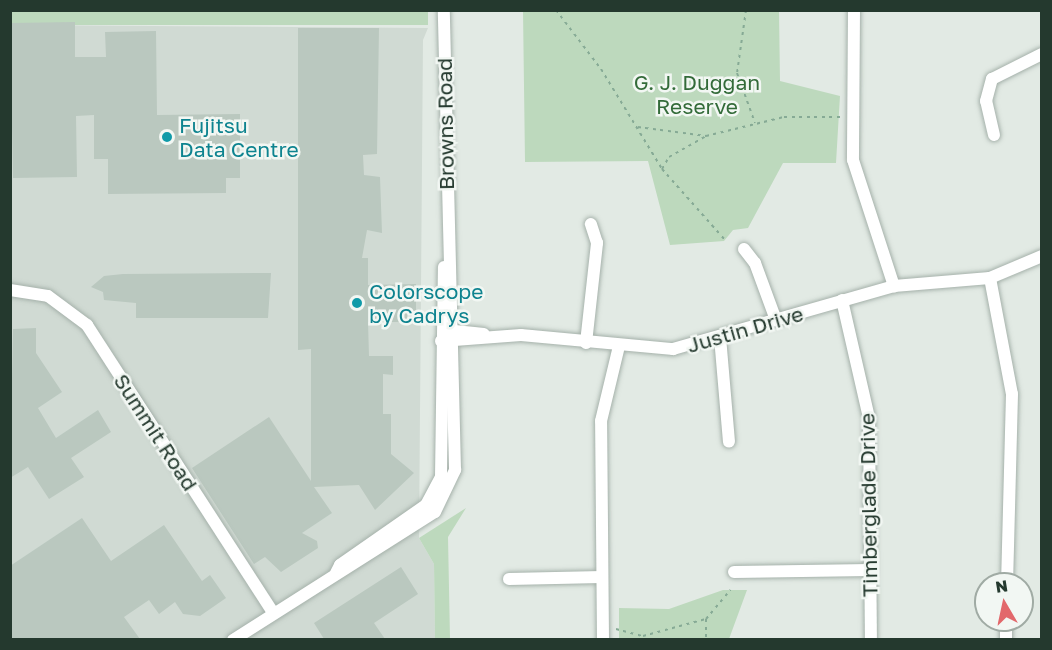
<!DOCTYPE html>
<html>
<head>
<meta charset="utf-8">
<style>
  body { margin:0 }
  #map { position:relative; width:1052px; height:650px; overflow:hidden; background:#e2eae4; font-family:"Golos Text",sans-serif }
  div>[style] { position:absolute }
  .built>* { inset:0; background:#d0dad3 }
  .green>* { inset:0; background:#bdd9bd; transform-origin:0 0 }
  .building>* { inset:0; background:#bac8bf }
  .path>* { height:2px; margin-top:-1px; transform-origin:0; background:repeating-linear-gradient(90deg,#86aa95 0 3px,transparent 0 7.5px) }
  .roads { filter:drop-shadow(0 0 2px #a5b1aa) drop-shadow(0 0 2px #a5b1aa) }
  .minor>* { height:12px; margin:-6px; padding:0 6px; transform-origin:6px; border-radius:6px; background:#fff }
  .dots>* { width:16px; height:16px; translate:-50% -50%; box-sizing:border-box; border:3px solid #f2f7f3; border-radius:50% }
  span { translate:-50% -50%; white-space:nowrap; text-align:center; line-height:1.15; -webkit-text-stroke:5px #f2f7f3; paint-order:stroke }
  .park-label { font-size:21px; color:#336b39 }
  .street-label { font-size:21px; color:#24392e }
  .culture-label { font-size:21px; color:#0d838f }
  .left { translate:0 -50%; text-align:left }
  .frame { position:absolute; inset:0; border:12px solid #24392e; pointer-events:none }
  .north { position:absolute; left:974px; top:572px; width:60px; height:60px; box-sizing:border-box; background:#f2f7f3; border:2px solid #a0aba4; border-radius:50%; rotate:351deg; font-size:16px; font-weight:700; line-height:24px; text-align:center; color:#24392e }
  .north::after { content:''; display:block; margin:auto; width:21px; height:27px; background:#e2686b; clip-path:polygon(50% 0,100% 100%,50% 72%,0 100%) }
</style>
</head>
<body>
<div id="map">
  <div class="built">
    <i style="clip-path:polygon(11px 25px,428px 28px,423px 40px,419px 538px,434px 564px,435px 639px,11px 640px)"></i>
  </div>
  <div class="green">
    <i style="left:11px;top:10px;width:417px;height:15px"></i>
    <i style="clip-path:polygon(523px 11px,779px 11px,780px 81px,840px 96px,836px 163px,783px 163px,748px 228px,733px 230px,724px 241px,670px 245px,648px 161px,525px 162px)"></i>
    <i style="clip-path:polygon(466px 508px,448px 537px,450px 639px,435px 639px,434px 564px,419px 538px)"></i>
    <i style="clip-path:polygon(723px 590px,747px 590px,729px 639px,619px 639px,619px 608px,669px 609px)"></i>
  </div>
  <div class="building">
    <i style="clip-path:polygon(75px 22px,75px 57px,106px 57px,105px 32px,156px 31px,157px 115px,240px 114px,240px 178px,226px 178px,226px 193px,108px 194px,108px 159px,94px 159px,94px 115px,76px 116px,77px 177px,13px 178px,10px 23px)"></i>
    <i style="clip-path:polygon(298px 28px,379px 28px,377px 154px,363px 155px,364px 175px,380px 177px,382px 233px,367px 230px,362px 258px,368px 258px,368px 285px,416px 284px,416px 322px,368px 322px,369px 356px,393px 356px,393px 375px,383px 374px,383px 414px,391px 414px,391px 454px,414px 473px,375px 510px,359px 485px,314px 487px,332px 513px,302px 533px,317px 541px,318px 548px,281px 572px,265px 557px,254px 564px,192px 468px,269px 417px,311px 481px,311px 349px,298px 350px)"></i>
    <i style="clip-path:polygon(271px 273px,268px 318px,136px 318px,136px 303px,104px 300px,103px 292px,91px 287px,104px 276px,123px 274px)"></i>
    <i style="clip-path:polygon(36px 328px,36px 353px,62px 392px,38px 408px,56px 438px,98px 410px,111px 432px,71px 458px,84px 477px,49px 499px,28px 467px,10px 478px,13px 329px)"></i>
    <i style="clip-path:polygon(82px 518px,111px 561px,164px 525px,202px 581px,210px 575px,226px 598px,200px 616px,183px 614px,175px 602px,159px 614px,149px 600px,124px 617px,140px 639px,10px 639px,10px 566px)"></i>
    <i style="clip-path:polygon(401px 567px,418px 594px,374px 623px,385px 639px,324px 639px,314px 623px)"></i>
  </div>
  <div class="path">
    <i style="left:556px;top:10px;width:74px;rotate:52.7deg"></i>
    <i style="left:601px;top:69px;width:117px;rotate:58.6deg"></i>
    <i style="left:662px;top:169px;width:96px;rotate:48.4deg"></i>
    <i style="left:746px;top:10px;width:64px;rotate:98.1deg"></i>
    <i style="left:737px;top:73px;width:53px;rotate:70.2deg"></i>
    <i style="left:638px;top:127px;width:69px;rotate:7.5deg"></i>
    <i style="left:662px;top:169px;width:14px;rotate:-60deg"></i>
    <i style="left:669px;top:157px;width:43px;rotate:-29.6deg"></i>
    <i style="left:706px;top:136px;width:80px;rotate:-13.7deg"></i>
    <i style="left:784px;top:117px;width:57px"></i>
    <i style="left:706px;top:619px;width:21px;rotate:90deg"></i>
    <i style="left:616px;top:629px;width:28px;rotate:15deg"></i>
    <i style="left:643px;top:636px;width:65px;rotate:-15.1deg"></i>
    <i style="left:706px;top:619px;width:38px;rotate:-50deg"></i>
  </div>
  <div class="roads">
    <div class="minor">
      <i style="left:854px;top:10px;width:150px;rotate:90.4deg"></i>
      <i style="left:853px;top:160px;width:133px;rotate:72deg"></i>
      <i style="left:994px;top:135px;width:35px;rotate:-103deg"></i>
      <i style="left:986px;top:101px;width:23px;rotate:-75deg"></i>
      <i style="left:992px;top:79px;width:56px;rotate:-26.6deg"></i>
      <i style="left:744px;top:249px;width:18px;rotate:52deg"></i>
      <i style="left:755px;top:263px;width:61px;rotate:69.8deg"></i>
      <i style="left:990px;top:278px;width:118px;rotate:79.3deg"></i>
      <i style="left:1012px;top:394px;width:190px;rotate:91.5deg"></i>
      <i style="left:10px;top:290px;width:38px;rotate:9deg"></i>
      <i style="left:48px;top:296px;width:49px;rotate:36.6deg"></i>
      <i style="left:87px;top:325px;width:343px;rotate:57.1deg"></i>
      <i style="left:842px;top:300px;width:121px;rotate:77.1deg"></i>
      <i style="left:869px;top:418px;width:222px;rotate:89.5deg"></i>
      <i style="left:445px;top:330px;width:39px;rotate:6deg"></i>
      <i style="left:720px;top:337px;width:105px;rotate:85.1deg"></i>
      <i style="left:441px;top:341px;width:80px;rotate:-4.3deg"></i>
      <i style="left:521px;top:335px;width:153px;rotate:5.3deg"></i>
      <i style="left:673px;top:349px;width:230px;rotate:-15.9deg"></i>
      <i style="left:894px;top:286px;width:96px;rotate:-4.8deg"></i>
      <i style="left:990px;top:278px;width:56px;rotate:-22.9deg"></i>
      <i style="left:586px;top:343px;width:101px;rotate:-83.7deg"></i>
      <i style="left:597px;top:243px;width:20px;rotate:-108deg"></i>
      <i style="left:734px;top:572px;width:136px;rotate:-0.8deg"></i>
      <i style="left:336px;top:573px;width:9px;rotate:-63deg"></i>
      <i style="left:340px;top:565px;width:105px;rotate:-34.9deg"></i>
      <i style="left:426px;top:505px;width:32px;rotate:-62deg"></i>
      <i style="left:441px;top:477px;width:210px;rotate:-89.2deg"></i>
      <i style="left:509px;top:579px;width:93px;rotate:-1.2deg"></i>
      <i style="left:233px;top:640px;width:239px;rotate:-32.4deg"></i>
      <i style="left:435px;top:512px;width:47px;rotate:-64.5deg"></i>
      <i style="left:455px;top:470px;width:460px;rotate:-91.4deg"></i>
      <i style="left:603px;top:640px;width:219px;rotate:-90.5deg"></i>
      <i style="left:601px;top:421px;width:77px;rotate:-76.5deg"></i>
      <i style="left:1006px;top:640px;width:20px;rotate:-90deg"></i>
    </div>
  </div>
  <div class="dots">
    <i style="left:167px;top:137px;background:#0f9aa8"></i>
    <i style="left:357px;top:303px;background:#0f9aa8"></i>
  </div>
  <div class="park-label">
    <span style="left:697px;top:94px">G. J. Duggan<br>Reserve</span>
  </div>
  <div class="street-label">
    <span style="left:445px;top:124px;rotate:-91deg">Browns Road</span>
    <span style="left:745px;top:329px;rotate:-16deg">Justin Drive</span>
    <span style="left:156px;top:432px;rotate:57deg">Summit Road</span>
    <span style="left:868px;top:505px;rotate:-91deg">Timberglade Drive</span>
  </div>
  <div class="culture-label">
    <span class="left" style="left:179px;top:137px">Fujitsu<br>Data Centre</span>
    <span class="left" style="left:369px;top:303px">Colorscope<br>by Cadrys</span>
  </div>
  <div class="frame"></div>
  <div class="north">N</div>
</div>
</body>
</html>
